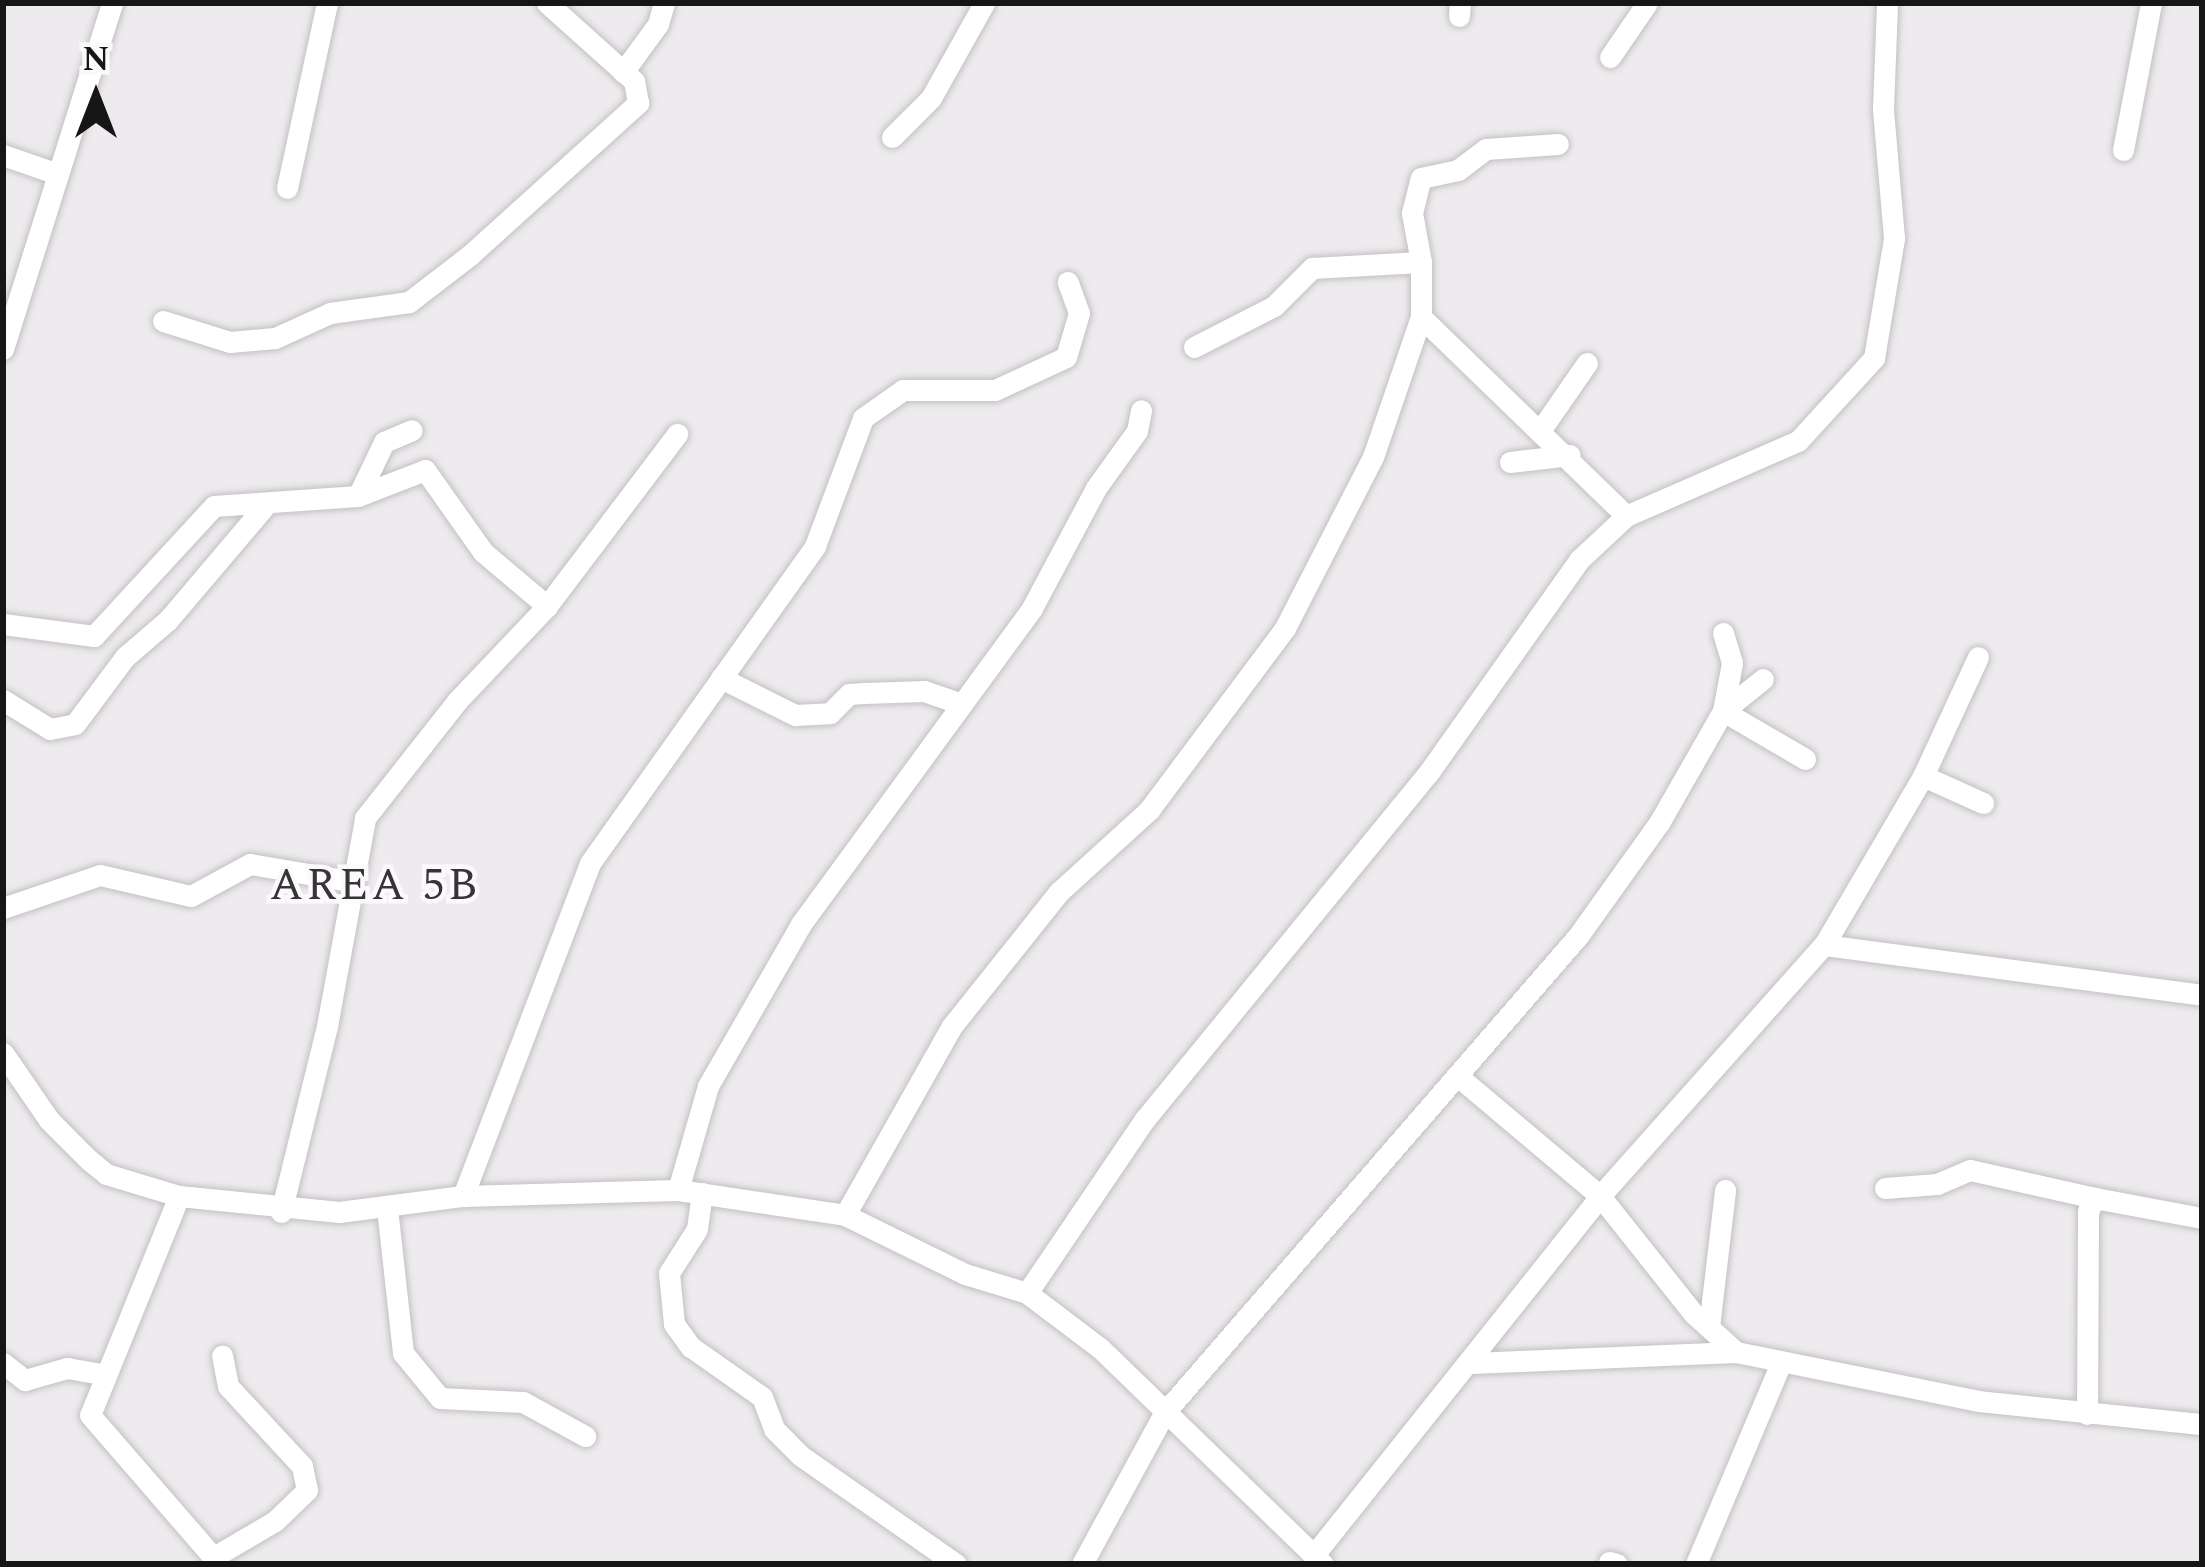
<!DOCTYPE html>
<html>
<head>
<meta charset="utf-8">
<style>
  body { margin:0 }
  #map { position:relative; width:2205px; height:1567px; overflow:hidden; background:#eeebee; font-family:Spectral,serif }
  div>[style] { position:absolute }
  .roads { filter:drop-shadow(0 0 3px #c3c1c3) drop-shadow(0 0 3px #c3c1c3) }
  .street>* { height:21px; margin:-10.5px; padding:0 10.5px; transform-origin:10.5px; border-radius:10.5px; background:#fff }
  span { translate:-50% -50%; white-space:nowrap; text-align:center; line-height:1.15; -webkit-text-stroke:9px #fbf9fb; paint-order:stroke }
  .quarter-label { font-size:45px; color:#363436; letter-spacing:3px }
  .frame { position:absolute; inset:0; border:6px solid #171617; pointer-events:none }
  .north { position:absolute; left:36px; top:36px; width:120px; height:120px; -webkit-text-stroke:9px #fbf9fb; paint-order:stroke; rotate:0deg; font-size:33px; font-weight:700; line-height:48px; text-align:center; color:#171617 }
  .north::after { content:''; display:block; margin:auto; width:42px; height:54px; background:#171617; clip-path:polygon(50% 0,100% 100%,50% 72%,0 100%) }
</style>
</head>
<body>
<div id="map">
  <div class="roads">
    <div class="street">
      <i style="left:1459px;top:16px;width:13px;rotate:-86deg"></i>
      <i style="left:1610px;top:57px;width:65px;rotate:-55.6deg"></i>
      <i style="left:623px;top:72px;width:59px;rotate:-53.9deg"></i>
      <i style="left:658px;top:24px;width:22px;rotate:-74deg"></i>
      <i style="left:892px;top:137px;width:55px;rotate:-45deg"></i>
      <i style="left:931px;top:98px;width:109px;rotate:-60.8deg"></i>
      <i style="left:2123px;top:150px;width:150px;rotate:-79.2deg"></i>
      <i style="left:3px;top:155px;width:58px;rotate:19.1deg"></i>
      <i style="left:287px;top:188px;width:189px;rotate:-77.8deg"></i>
      <i style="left:1421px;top:317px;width:286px;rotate:44.1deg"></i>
      <i style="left:163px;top:321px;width:70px;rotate:17.4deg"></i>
      <i style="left:230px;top:342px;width:45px;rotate:-5.1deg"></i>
      <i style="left:275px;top:338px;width:60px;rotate:-24.4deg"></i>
      <i style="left:330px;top:313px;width:80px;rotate:-7.9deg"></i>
      <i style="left:409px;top:302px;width:77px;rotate:-37.6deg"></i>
      <i style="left:470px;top:255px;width:227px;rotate:-42.1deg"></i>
      <i style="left:638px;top:103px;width:22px;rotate:-100deg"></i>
      <i style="left:634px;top:81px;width:117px;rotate:-138.1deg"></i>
      <i style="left:1194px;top:347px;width:90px;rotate:-27.1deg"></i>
      <i style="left:1274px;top:306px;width:54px;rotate:-45deg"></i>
      <i style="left:1312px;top:268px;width:109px;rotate:-3.2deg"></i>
      <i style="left:1421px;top:262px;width:50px;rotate:-100.4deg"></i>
      <i style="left:1412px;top:213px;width:36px;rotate:-76deg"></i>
      <i style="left:1421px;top:178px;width:38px;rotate:-12deg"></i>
      <i style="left:1458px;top:170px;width:35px;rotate:-37deg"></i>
      <i style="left:1486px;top:149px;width:72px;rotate:-4deg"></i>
      <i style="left:3px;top:349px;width:363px;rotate:-72.5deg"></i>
      <i style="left:1542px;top:428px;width:79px;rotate:-55.3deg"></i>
      <i style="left:1510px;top:462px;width:60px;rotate:-6.7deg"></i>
      <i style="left:358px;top:496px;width:72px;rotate:-21.2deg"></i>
      <i style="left:425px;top:470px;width:100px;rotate:54.7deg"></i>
      <i style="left:483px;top:552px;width:84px;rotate:40.2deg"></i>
      <i style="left:3px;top:624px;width:92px;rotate:7.5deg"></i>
      <i style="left:94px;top:636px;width:177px;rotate:-47.3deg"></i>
      <i style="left:214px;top:506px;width:144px;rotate:-4deg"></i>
      <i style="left:358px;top:496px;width:60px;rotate:-64.3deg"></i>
      <i style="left:384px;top:442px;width:30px;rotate:-23deg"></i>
      <i style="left:1723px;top:633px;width:31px;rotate:73deg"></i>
      <i style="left:1732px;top:663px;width:49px;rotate:100.6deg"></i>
      <i style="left:721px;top:678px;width:83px;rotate:26.6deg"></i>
      <i style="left:795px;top:715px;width:35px;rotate:-3deg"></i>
      <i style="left:830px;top:713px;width:27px;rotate:-45deg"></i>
      <i style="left:849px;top:694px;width:15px;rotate:-4deg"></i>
      <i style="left:864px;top:693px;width:60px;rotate:-1.9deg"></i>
      <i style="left:924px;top:691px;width:39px;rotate:19deg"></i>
      <i style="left:3px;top:700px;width:55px;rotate:31.7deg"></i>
      <i style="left:50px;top:729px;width:25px;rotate:-11deg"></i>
      <i style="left:75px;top:724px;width:84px;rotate:-53.3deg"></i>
      <i style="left:125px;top:657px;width:57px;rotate:-40.7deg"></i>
      <i style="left:168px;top:620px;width:148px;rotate:-49.7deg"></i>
      <i style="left:1723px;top:711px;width:95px;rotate:30.3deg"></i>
      <i style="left:1923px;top:776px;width:66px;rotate:24.2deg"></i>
      <i style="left:3px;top:908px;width:102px;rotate:-18.8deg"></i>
      <i style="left:100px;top:875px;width:93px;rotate:13deg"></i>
      <i style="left:191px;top:896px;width:67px;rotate:-28.5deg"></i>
      <i style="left:250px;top:864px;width:100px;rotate:9.7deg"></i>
      <i style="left:1824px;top:945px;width:381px;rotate:7.5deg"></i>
      <i style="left:3px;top:1053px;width:81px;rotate:55.5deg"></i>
      <i style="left:49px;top:1120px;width:57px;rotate:45deg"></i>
      <i style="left:89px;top:1160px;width:22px;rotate:39deg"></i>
      <i style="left:106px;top:1174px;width:76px;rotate:16.8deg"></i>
      <i style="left:179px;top:1196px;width:161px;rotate:5.7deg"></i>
      <i style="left:339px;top:1212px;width:125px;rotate:-7.4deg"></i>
      <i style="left:463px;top:1196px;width:215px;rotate:-1.6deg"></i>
      <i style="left:678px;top:1190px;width:169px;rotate:8.5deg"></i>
      <i style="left:845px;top:1215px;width:134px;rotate:26.2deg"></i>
      <i style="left:965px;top:1274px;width:65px;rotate:17deg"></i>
      <i style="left:1027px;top:1293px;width:91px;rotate:37deg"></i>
      <i style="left:1100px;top:1348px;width:310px;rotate:44.1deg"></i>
      <i style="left:1460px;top:1078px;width:183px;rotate:40.1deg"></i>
      <i style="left:1600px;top:1196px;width:151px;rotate:51.5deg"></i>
      <i style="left:1694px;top:1314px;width:57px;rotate:42.1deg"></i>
      <i style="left:1885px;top:1188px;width:52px;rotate:-4.4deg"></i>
      <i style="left:1937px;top:1184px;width:36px;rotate:-23deg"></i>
      <i style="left:1970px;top:1170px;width:128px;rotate:12.6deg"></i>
      <i style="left:678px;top:1190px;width:108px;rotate:-73.9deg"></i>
      <i style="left:708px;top:1086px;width:187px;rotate:-60.1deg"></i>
      <i style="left:801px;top:924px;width:391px;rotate:-53.8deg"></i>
      <i style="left:1032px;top:608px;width:136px;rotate:-61.9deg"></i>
      <i style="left:1096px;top:488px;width:70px;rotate:-54.3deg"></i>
      <i style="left:1137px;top:431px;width:21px;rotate:-79deg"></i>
      <i style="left:702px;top:1193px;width:36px;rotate:98deg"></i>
      <i style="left:697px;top:1229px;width:52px;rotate:122.5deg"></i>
      <i style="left:669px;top:1273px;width:51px;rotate:84.4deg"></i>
      <i style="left:674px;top:1324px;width:29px;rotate:54deg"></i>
      <i style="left:691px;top:1347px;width:87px;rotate:35.2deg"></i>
      <i style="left:762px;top:1397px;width:34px;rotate:69deg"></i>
      <i style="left:774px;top:1429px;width:38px;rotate:45deg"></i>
      <i style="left:801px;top:1456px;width:189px;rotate:34.9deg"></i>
      <i style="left:179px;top:1196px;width:236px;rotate:112.1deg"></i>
      <i style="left:90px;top:1415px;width:197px;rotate:49.1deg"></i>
      <i style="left:463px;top:1196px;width:356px;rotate:-69.1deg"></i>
      <i style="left:590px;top:863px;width:389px;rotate:-54.6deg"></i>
      <i style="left:815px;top:546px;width:137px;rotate:-69.4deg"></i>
      <i style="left:863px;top:418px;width:49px;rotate:-35deg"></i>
      <i style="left:903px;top:390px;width:92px"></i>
      <i style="left:995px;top:390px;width:78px;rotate:-24.9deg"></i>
      <i style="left:1066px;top:357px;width:46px;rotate:-73.5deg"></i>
      <i style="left:1079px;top:313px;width:33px;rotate:-110deg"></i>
      <i style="left:387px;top:1208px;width:146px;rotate:83.7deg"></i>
      <i style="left:403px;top:1353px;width:58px;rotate:50.6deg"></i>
      <i style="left:440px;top:1398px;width:83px;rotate:2.8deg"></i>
      <i style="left:523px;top:1402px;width:71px;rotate:28.7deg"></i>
      <i style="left:281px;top:1212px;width:192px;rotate:-76.1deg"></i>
      <i style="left:327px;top:1026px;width:211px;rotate:-79.6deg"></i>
      <i style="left:365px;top:818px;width:149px;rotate:-51.8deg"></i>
      <i style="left:457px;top:701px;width:131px;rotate:-46.5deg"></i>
      <i style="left:547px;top:606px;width:216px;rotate:-52.9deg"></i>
      <i style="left:845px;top:1215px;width:217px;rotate:-60.5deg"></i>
      <i style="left:952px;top:1026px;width:171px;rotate:-51.4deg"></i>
      <i style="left:1059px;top:892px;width:122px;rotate:-42.3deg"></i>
      <i style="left:1149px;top:810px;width:227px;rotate:-53.2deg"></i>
      <i style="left:1285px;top:628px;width:192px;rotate:-62.8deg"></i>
      <i style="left:1373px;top:457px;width:148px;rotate:-71.1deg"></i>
      <i style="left:1421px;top:317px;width:55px;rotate:-90deg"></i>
      <i style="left:1027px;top:1293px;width:210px;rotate:-55.9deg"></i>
      <i style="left:1145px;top:1119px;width:448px;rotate:-50.7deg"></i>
      <i style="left:1429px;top:772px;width:260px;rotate:-54.7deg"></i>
      <i style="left:1579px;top:560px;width:64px;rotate:-43.1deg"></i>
      <i style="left:1626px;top:516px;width:188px;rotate:-23.6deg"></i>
      <i style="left:1798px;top:441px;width:113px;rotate:-47.5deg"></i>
      <i style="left:1874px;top:358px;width:122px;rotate:-80.5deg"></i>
      <i style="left:1894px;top:238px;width:129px;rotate:-94.9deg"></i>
      <i style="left:1883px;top:109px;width:106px;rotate:-87.8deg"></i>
      <i style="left:1709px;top:1327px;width:138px;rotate:-83.3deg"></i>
      <i style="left:3px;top:1363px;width:28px;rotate:38deg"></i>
      <i style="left:25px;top:1380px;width:44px;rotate:-15.9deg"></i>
      <i style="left:67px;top:1368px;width:40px;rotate:10deg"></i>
      <i style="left:1472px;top:1363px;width:264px;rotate:-2.4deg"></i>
      <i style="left:1736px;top:1352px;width:247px;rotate:11.4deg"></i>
      <i style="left:1978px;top:1401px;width:225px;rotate:5.9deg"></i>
      <i style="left:2087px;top:1414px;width:203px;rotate:-89.7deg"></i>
      <i style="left:2088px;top:1211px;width:15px;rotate:-62deg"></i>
      <i style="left:2095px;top:1198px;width:109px;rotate:10.6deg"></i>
      <i style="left:1313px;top:1556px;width:460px;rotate:-51.4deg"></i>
      <i style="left:1600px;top:1196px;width:336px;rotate:-48.3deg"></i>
      <i style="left:1824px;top:945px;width:196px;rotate:-59.6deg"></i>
      <i style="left:1923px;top:776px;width:131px;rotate:-65.2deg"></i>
      <i style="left:212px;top:1558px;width:73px;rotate:-30.4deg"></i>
      <i style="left:275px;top:1521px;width:45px;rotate:-44.1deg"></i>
      <i style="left:307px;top:1490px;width:25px;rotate:-102deg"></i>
      <i style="left:302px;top:1466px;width:109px;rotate:-132.8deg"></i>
      <i style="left:228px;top:1386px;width:31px;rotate:-101deg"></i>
      <i style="left:1609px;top:1562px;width:8px;rotate:14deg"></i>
      <i style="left:1082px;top:1564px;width:173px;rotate:-61.4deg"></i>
      <i style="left:1165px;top:1412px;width:630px;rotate:-49.05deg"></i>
      <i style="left:1578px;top:936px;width:139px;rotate:-54.4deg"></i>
      <i style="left:1659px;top:823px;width:129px;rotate:-60.3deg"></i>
      <i style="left:1723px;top:711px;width:51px;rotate:-38.7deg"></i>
      <i style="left:1696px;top:1564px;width:218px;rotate:-67.1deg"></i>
    </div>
  </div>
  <div class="quarter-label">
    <span style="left:375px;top:886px">AREA 5B</span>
  </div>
  <div class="frame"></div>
  <div class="north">N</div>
</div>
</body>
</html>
